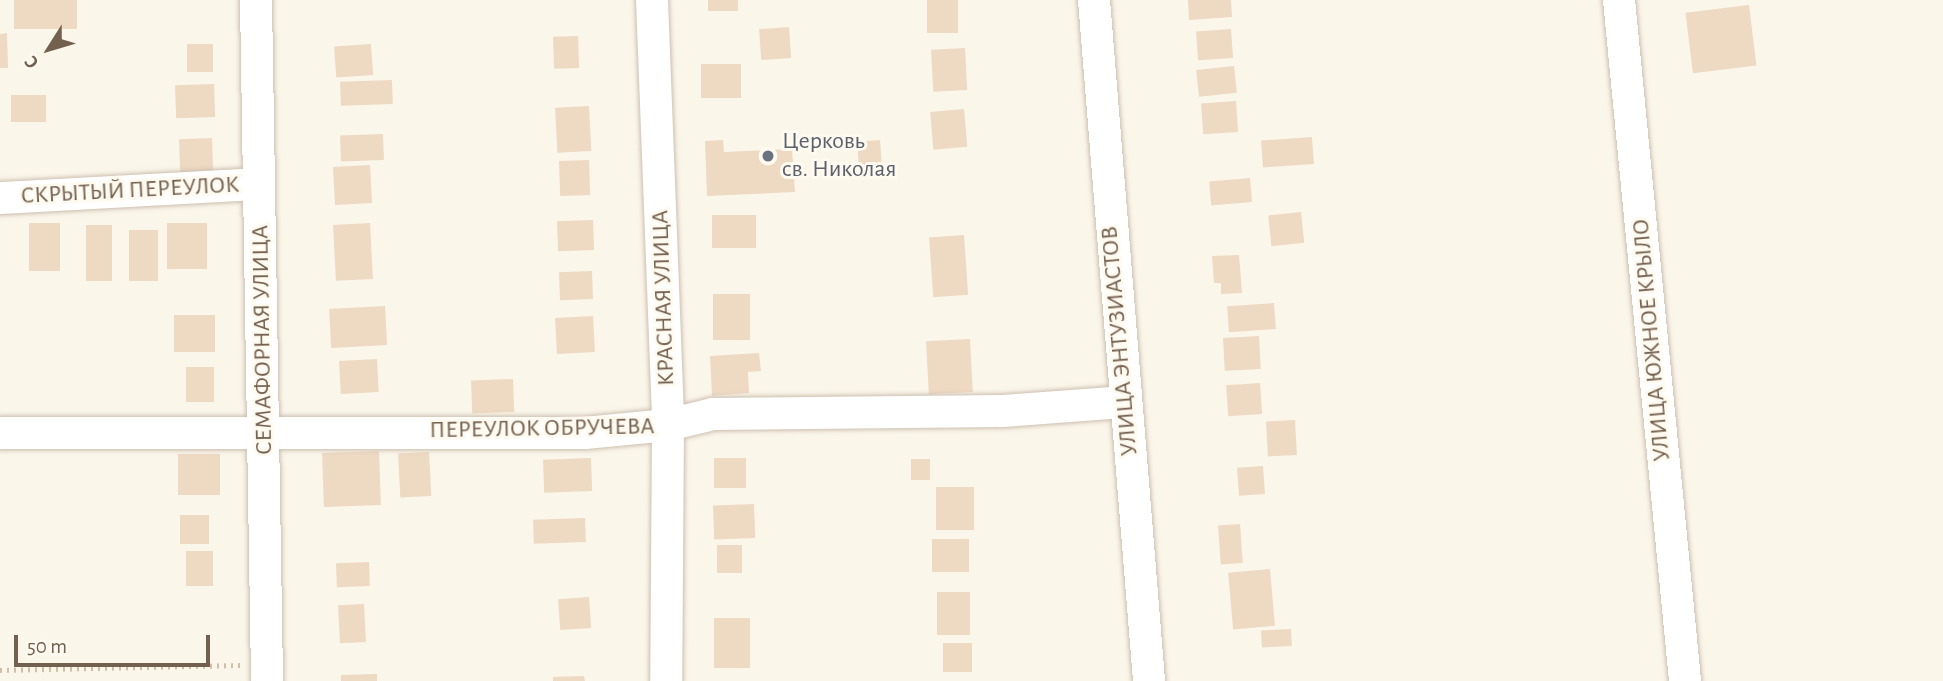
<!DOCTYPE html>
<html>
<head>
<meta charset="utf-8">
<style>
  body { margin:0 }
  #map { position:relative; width:1943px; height:681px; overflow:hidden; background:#fbf6ea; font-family:"Alegreya Sans",sans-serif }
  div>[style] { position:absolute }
  .building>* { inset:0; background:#eed9c3; transform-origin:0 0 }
  .path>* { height:4.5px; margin-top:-2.25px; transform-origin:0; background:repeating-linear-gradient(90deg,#d4bda6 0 2px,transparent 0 7px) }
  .roads { filter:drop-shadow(0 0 2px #cdbfb0) drop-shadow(0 0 2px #cdbfb0) }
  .minor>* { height:32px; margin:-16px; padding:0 16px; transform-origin:16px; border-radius:16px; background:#fff }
  .dots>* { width:19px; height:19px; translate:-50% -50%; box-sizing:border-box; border:4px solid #fefaf0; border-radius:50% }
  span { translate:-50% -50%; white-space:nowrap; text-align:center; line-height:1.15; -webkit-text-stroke:6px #fefaf0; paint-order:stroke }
  .worship-label { font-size:24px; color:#5b616d }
  .left { translate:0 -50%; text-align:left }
  .street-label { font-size:24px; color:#74604f }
  .north { position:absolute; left:14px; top:14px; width:70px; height:70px; -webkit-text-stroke:5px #fefaf0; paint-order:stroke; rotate:233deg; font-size:19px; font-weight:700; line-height:28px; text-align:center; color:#74604f }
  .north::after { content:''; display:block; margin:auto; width:24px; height:32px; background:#74604f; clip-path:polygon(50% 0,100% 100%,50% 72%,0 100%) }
  .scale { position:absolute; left:14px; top:635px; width:196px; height:32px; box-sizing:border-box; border:4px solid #74604f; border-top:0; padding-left:9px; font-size:21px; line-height:24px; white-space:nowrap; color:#74604f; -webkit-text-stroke:5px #fefaf0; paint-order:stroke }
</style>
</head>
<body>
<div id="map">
  <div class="building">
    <i style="left:14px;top:0;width:63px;height:29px"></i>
    <i style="left:708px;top:0;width:30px;height:11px"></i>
    <i style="left:927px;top:0;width:31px;height:33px"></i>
    <i style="clip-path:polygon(1188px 0,1231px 0,1232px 17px,1189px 20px)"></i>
    <i style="left:1749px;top:5px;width:61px;height:64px;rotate:83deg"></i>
    <i style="left:789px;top:27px;width:31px;height:30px;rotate:86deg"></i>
    <i style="left:1231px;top:29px;width:29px;height:35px;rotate:86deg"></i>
    <i style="clip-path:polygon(7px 33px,8px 68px,0 68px,0 34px)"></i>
    <i style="left:578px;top:36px;width:32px;height:25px;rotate:88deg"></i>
    <i style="left:213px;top:44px;width:28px;height:26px;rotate:90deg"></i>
    <i style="left:371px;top:44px;width:31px;height:37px;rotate:86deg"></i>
    <i style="left:965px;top:48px;width:42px;height:34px;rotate:87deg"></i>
    <i style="left:701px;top:64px;width:40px;height:34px"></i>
    <i style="left:1234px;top:66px;width:27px;height:38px;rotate:84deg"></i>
    <i style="left:392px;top:80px;width:24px;height:52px;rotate:88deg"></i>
    <i style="left:214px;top:84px;width:33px;height:39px;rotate:88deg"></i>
    <i style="left:46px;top:95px;width:27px;height:35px;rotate:90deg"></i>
    <i style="left:1236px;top:101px;width:31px;height:35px;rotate:86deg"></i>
    <i style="left:589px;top:106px;width:45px;height:34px;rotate:87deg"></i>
    <i style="left:964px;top:109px;width:38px;height:34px;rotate:85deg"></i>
    <i style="left:383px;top:134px;width:26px;height:43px;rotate:88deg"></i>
    <i style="left:1312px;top:137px;width:27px;height:51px;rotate:86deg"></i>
    <i style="left:212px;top:138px;width:35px;height:33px;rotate:88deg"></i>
    <i style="clip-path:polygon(723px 140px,724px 152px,792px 149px,795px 192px,707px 196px,705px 141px)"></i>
    <i style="left:880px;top:140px;width:27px;height:23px;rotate:86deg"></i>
    <i style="left:589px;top:160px;width:35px;height:30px;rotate:88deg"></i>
    <i style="left:370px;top:165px;width:38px;height:37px;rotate:87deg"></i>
    <i style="left:1250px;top:178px;width:24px;height:41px;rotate:85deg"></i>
    <i style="left:1301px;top:212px;width:31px;height:33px;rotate:84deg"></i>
    <i style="left:712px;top:215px;width:44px;height:33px"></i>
    <i style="left:593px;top:220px;width:30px;height:36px;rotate:88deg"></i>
    <i style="left:29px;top:223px;width:31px;height:48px"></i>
    <i style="left:167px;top:223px;width:40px;height:46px"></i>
    <i style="left:370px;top:223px;width:56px;height:37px;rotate:87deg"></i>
    <i style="left:86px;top:225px;width:26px;height:56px"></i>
    <i style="left:129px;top:230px;width:29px;height:51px"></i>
    <i style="left:964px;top:235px;width:60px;height:35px;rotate:86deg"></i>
    <i style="clip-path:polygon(1239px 255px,1242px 293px,1221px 294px,1221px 283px,1214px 283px,1212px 256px)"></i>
    <i style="left:592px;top:271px;width:28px;height:33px;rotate:88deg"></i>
    <i style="left:713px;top:294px;width:37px;height:46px"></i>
    <i style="left:1274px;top:303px;width:26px;height:47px;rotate:86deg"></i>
    <i style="left:385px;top:306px;width:39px;height:56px;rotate:87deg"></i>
    <i style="left:174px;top:315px;width:41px;height:37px"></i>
    <i style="left:593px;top:316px;width:36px;height:38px;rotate:87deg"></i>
    <i style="left:1259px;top:336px;width:33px;height:36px;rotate:87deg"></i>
    <i style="left:970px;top:339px;width:53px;height:44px;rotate:87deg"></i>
    <i style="clip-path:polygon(759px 353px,761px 371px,748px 372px,749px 393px,712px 396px,710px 356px)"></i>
    <i style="left:377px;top:359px;width:33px;height:38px;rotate:87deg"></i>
    <i style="left:186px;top:367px;width:28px;height:35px"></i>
    <i style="left:513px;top:379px;width:33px;height:42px;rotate:88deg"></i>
    <i style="left:1260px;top:383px;width:31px;height:34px;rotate:86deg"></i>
    <i style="left:1295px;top:420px;width:35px;height:29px;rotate:87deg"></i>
    <i style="left:379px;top:451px;width:54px;height:57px;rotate:88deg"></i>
    <i style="left:429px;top:452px;width:44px;height:31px;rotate:87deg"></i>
    <i style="left:178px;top:454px;width:42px;height:41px"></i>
    <i style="left:591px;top:458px;width:33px;height:48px;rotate:88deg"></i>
    <i style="left:746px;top:458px;width:30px;height:32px;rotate:90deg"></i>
    <i style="left:911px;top:459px;width:19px;height:21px"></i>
    <i style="left:1263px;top:466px;width:28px;height:26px;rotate:86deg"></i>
    <i style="left:936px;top:487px;width:38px;height:43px"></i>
    <i style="left:754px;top:504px;width:34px;height:41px;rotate:88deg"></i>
    <i style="left:180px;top:515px;width:29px;height:29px"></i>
    <i style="left:585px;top:518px;width:24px;height:52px;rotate:88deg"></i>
    <i style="left:1240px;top:524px;width:39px;height:22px;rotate:86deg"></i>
    <i style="left:932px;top:539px;width:37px;height:33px"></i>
    <i style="left:742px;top:545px;width:28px;height:25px;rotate:90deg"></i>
    <i style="left:186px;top:551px;width:27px;height:35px"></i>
    <i style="left:369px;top:562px;width:24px;height:33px;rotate:88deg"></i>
    <i style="left:1270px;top:569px;width:57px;height:42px;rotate:85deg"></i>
    <i style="left:937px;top:592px;width:33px;height:43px"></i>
    <i style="left:589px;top:597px;width:31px;height:31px;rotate:86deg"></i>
    <i style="left:364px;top:604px;width:38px;height:26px;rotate:87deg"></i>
    <i style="left:714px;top:618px;width:36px;height:50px"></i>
    <i style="left:1291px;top:629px;width:17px;height:30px;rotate:87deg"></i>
    <i style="left:943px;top:643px;width:29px;height:29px"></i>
    <i style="clip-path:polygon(377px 674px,377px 681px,341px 681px,341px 675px)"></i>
    <i style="clip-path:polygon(584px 676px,585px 681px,553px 681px,553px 677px)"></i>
  </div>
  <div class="path">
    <i style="left:0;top:670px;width:241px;rotate:-1.2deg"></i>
  </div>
  <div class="roads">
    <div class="minor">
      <i style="left:256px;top:0;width:681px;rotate:89.07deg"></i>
      <i style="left:652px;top:0;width:425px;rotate:87.8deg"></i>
      <i style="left:668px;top:425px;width:256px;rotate:90.4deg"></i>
      <i style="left:1094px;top:0;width:683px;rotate:85.38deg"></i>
      <i style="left:1619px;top:0;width:684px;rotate:84.46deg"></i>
      <i style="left:0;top:198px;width:259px;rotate:-3.1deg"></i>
      <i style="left:0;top:433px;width:585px"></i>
      <i style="left:585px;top:433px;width:83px;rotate:-5.5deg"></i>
      <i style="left:668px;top:425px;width:46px;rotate:-13.7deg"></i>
      <i style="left:713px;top:414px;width:289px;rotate:-0.6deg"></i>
      <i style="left:1002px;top:411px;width:122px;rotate:-4.2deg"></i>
    </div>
  </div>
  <div class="dots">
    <i style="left:768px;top:156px;background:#6b7280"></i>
  </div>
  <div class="worship-label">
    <span class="left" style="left:782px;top:156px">Церковь<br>св. Николая</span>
  </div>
  <div class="street-label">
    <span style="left:130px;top:191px;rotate:-3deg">СКРЫТЫЙ ПЕРЕУЛОК</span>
    <span style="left:664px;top:298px;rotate:-92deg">КРАСНАЯ УЛИЦА</span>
    <span style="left:263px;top:340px;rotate:-91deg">СЕМАФОРНАЯ УЛИЦА</span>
    <span style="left:1652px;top:340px;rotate:-95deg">УЛИЦА ЮЖНОЕ КРЫЛО</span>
    <span style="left:1120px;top:341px;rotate:-95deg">УЛИЦА ЭНТУЗИАСТОВ</span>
    <span style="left:542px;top:429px;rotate:-1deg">ПЕРЕУЛОК ОБРУЧЕВА</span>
  </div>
  <div class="north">С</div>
  <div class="scale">50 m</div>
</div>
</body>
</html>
